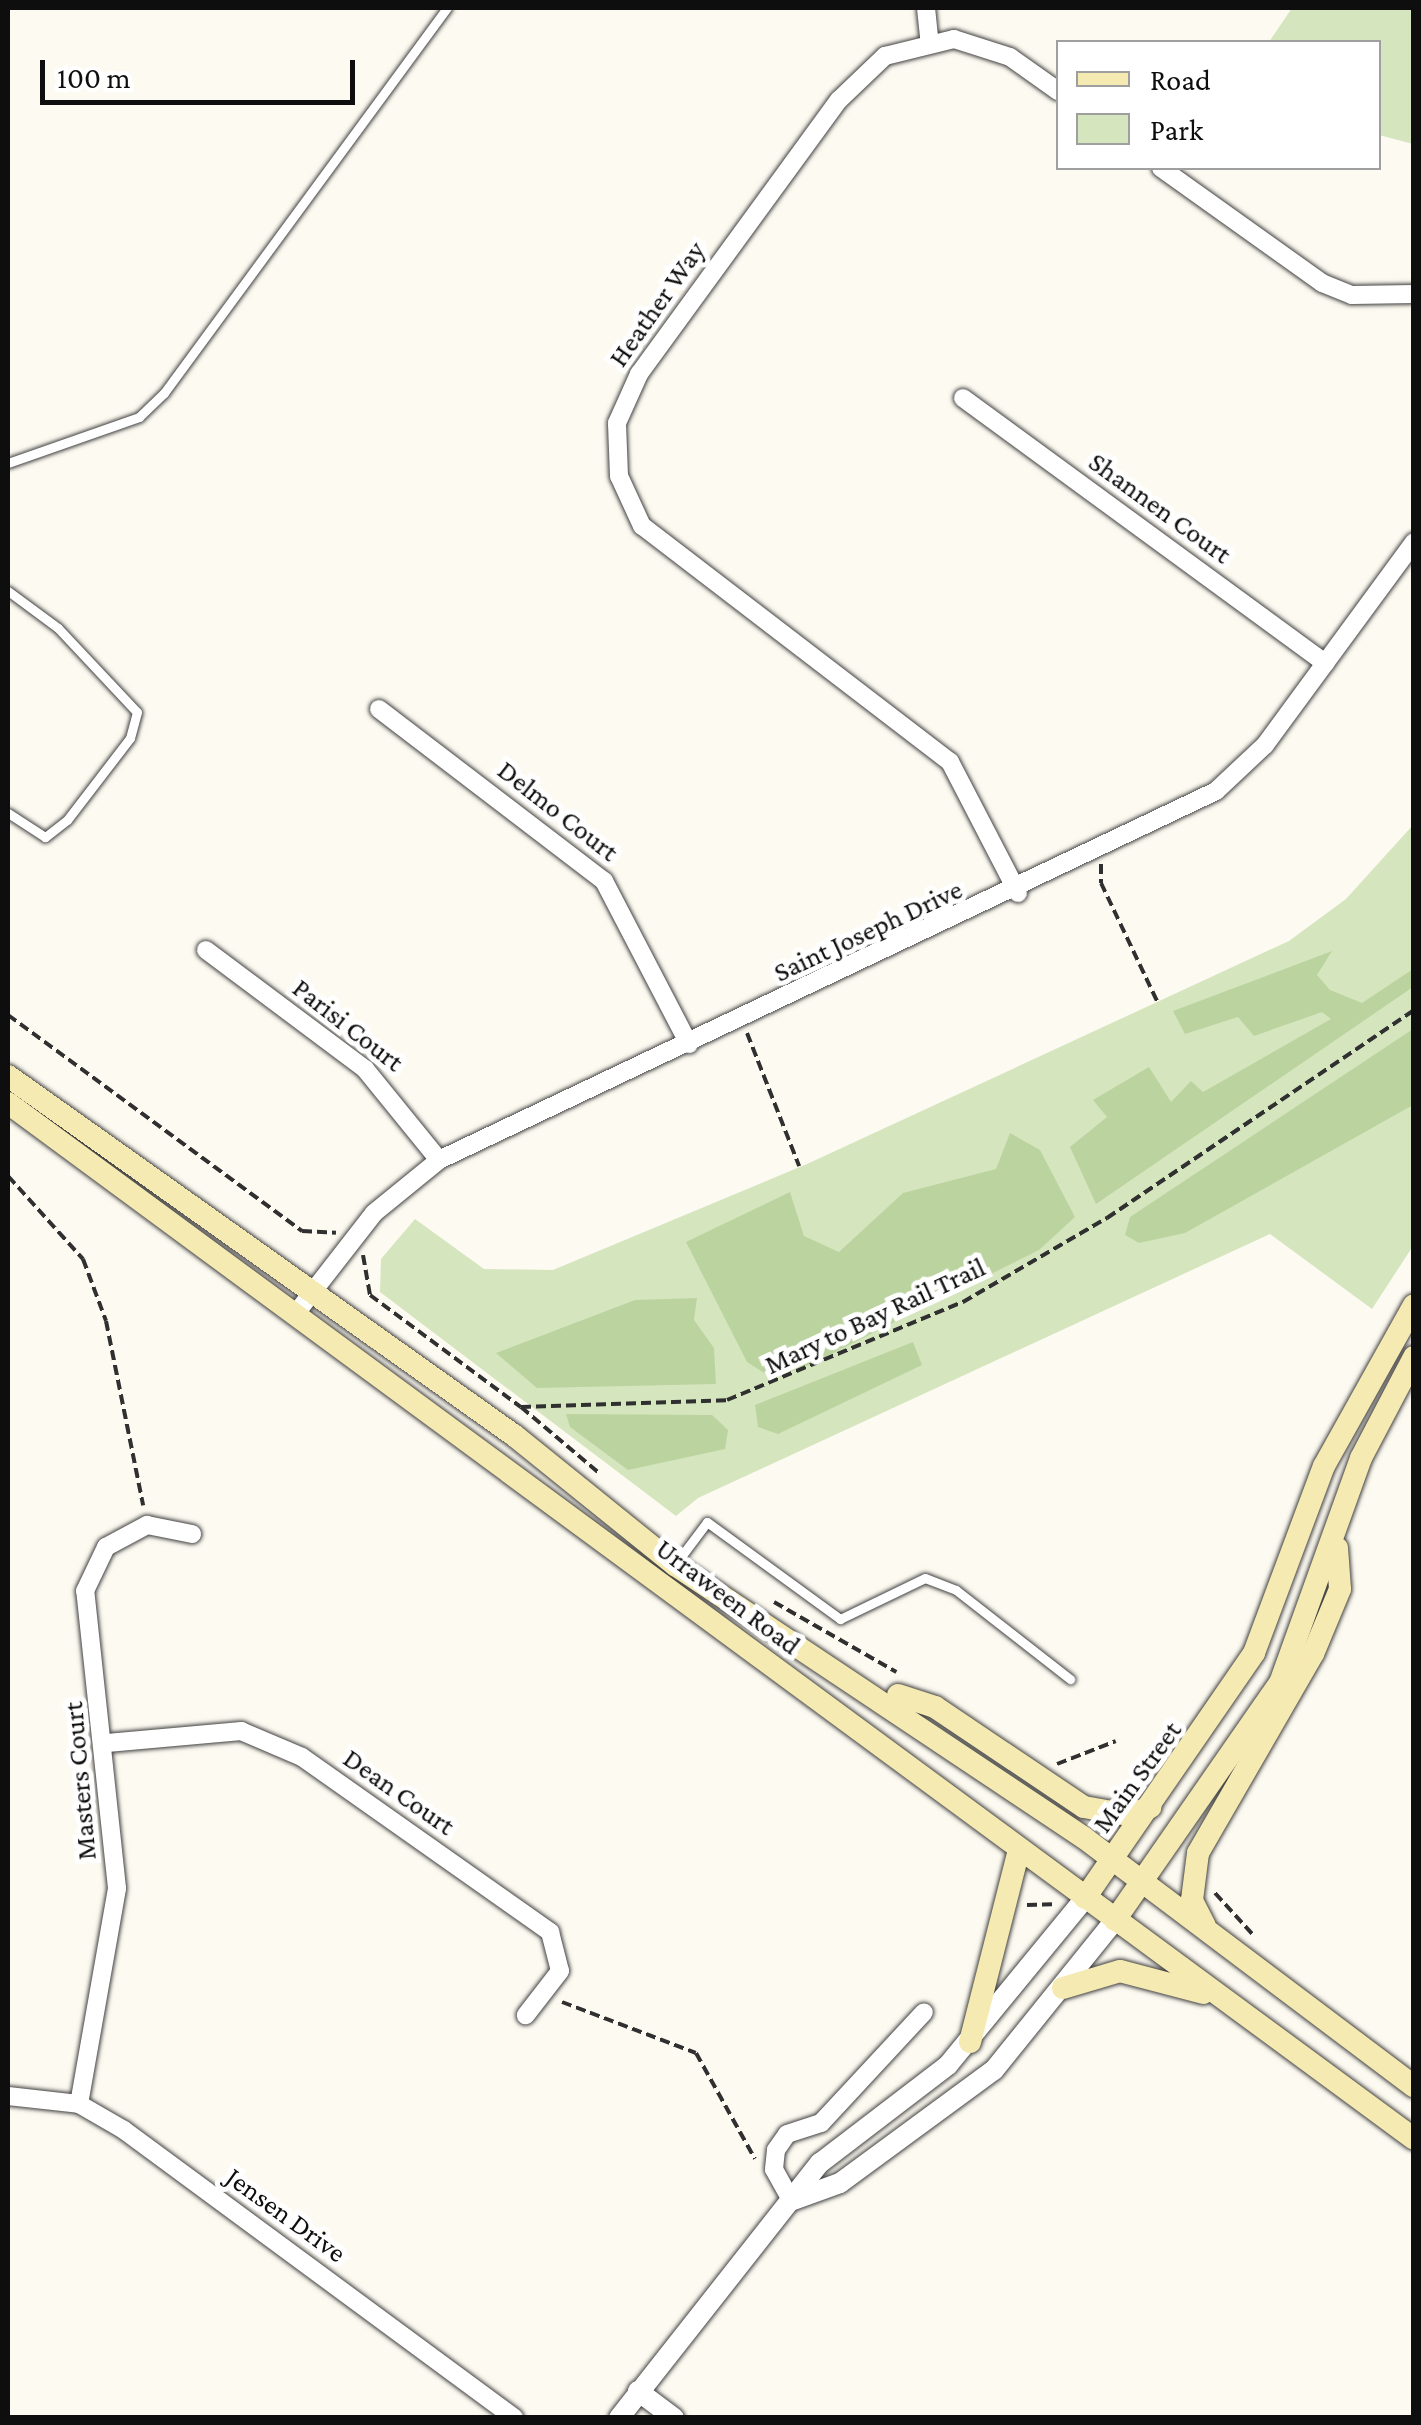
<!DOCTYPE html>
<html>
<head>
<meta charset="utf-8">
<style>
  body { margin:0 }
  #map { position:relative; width:1421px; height:2425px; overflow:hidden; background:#fdfaf1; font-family:"Crimson Pro",serif }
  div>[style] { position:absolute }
  .green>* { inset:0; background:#d5e5be }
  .forest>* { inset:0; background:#bbd49f }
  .path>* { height:4px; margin-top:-2px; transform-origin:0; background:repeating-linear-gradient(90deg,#303030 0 10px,transparent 0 15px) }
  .roads { filter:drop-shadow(0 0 2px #414141) drop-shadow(0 0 2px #414141) }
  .service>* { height:9px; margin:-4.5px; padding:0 4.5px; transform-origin:4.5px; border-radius:4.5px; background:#fff }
  .minor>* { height:18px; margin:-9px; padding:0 9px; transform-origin:9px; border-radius:9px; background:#fff }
  .tertiary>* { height:20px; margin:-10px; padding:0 10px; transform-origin:10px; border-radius:10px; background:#fff }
  .secondary>* { height:22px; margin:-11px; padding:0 11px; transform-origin:11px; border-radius:11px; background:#f6eab3 }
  span { translate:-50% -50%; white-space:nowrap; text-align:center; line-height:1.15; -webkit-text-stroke:10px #fff; paint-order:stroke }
  .street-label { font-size:28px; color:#0e0e0e }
  .frame { position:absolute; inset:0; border:10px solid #0e0e0e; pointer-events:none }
  .legend { position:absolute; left:1056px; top:40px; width:325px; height:130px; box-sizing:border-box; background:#fff; border:2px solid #9f9f9f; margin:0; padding:12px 18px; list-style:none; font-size:30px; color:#0e0e0e }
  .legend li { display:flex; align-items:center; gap:20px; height:50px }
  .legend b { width:50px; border:2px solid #9f9f9f }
  .scale { position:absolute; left:40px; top:60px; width:315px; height:45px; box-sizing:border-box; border:5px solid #0e0e0e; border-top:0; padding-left:12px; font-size:30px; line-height:35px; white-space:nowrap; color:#0e0e0e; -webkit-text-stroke:8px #fff; paint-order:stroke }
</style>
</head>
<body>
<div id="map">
  <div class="green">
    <i style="clip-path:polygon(1292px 8px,1413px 8px,1413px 144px,1379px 135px,1378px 42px,1269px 42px)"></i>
    <i style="clip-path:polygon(1413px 825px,1413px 1246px,1372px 1309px,1270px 1234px,698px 1498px,676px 1516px,380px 1292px,381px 1259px,415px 1219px,484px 1269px,553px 1270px,807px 1164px,1289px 941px,1346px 899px)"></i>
  </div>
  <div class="forest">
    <i style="clip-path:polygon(1332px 951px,1317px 975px,1330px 990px,1362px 1003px,1413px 969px,1413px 987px,1096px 1204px,1070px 1147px,1107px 1117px,1093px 1100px,1149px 1067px,1171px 1102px,1191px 1081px,1203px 1092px,1331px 1019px,1322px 1012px,1254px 1036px,1238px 1017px,1185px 1034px,1173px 1011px)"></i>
    <i style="clip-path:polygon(1413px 1029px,1413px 1105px,1185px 1233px,1139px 1243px,1125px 1235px,1130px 1217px)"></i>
    <i style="clip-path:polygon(1010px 1133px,1040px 1150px,1075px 1217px,1039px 1250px,805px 1367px,771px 1377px,747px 1362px,686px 1242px,790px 1192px,804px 1236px,839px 1252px,903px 1193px,996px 1169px)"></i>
    <i style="clip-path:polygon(697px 1298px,694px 1320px,714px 1348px,716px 1384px,537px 1388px,496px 1353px,635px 1300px)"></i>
    <i style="clip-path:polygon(913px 1342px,922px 1365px,778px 1434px,758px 1427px,755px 1405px)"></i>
    <i style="clip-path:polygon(566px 1414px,712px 1415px,728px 1430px,725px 1449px,628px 1470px,570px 1427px)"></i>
  </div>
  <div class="path">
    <i style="left:1101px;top:864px;width:19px;rotate:90deg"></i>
    <i style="left:1101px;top:883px;width:131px;rotate:64.6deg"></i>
    <i style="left:8px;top:1015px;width:365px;rotate:36.3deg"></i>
    <i style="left:302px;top:1231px;width:34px;rotate:3deg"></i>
    <i style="left:747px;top:1033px;width:143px;rotate:68.6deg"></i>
    <i style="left:8px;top:1176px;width:112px;rotate:47.9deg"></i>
    <i style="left:83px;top:1259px;width:66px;rotate:69.6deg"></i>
    <i style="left:106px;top:1321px;width:188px;rotate:78.6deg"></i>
    <i style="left:363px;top:1255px;width:41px;rotate:80.1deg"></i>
    <i style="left:370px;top:1295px;width:188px;rotate:36.6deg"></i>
    <i style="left:521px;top:1407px;width:206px;rotate:-1.9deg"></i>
    <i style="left:727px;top:1400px;width:256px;rotate:-22.6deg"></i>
    <i style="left:963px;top:1302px;width:167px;rotate:-30.3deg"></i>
    <i style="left:1107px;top:1218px;width:371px;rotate:-34.1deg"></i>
    <i style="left:521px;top:1407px;width:101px;rotate:40.2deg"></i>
    <i style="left:774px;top:1602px;width:141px;rotate:29.8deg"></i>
    <i style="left:1057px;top:1764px;width:63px;rotate:-21.3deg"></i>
    <i style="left:1215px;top:1893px;width:59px;rotate:47.7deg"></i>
    <i style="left:1027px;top:1905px;width:25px;rotate:-2deg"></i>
    <i style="left:562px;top:2002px;width:143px;rotate:20.8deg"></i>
    <i style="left:696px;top:2053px;width:121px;rotate:60.9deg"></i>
  </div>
  <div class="roads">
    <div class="service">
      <i style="left:8px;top:463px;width:139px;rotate:-19.3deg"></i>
      <i style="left:139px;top:417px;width:35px;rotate:-44deg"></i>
      <i style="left:164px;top:393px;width:478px;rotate:-53.7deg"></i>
      <i style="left:8px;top:591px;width:62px;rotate:36.5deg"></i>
      <i style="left:58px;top:628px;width:115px;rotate:46.8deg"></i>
      <i style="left:137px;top:712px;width:27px;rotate:105deg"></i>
      <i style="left:130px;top:738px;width:103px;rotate:127.5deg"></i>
      <i style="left:67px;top:820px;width:28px;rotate:142deg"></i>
      <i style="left:45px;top:837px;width:44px;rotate:-147deg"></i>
      <i style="left:677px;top:1562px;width:50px;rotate:-53.1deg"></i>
      <i style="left:707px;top:1522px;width:165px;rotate:36.1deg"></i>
      <i style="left:840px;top:1619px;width:94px;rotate:-25.8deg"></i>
      <i style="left:925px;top:1578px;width:33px;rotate:21deg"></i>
      <i style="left:956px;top:1590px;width:145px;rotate:38deg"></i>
    </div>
    <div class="minor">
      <i style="left:926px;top:8px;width:31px;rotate:84deg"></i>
      <i style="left:1161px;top:168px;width:198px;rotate:35.5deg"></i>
      <i style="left:1322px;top:283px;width:32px;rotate:22deg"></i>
      <i style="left:1352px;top:295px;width:62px;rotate:-0.9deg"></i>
      <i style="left:963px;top:398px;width:449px;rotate:36.2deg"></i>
      <i style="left:379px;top:709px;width:283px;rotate:37.4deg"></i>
      <i style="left:604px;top:881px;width:184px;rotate:62.5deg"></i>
      <i style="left:1018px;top:893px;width:148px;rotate:-117.4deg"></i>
      <i style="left:950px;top:762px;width:388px;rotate:-142.5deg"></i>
      <i style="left:642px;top:526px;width:55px;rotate:-114.7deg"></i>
      <i style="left:619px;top:476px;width:53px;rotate:-92.2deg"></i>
      <i style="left:617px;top:423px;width:54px;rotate:-65.8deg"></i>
      <i style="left:639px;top:374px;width:339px;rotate:-53.9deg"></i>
      <i style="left:839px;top:100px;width:64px;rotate:-43.7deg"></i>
      <i style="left:885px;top:56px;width:71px;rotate:-13.8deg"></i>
      <i style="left:954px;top:39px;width:59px;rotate:17.8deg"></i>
      <i style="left:1010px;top:57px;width:59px;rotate:35.3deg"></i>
      <i style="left:206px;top:950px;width:199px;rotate:36.8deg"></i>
      <i style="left:365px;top:1069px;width:117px;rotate:50.9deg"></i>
      <i style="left:297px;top:1312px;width:125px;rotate:-52.1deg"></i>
      <i style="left:374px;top:1213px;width:84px;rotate:-39.2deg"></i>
      <i style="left:439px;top:1160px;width:860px;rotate:-25.4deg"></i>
      <i style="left:1216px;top:791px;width:67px;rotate:-43.2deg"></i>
      <i style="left:1265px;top:745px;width:252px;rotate:-53.7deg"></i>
      <i style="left:107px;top:1743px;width:135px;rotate:-5.1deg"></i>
      <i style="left:241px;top:1731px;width:66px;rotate:23.1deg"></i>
      <i style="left:302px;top:1757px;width:304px;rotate:35.2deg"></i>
      <i style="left:550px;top:1932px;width:40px;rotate:75.6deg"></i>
      <i style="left:560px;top:1971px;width:56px;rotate:127.7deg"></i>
      <i style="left:8px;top:2096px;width:71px;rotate:6.4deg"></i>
      <i style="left:79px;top:2104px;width:52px;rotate:30deg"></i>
      <i style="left:124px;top:2130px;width:485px;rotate:36.4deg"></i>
      <i style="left:79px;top:2104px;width:219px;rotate:-80deg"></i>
      <i style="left:117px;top:1888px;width:299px;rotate:-96.1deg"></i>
      <i style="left:85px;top:1591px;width:49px;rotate:-64.5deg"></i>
      <i style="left:106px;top:1547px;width:47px;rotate:-28.2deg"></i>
      <i style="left:147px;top:1525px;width:46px;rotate:11.3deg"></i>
      <i style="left:791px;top:2200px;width:35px;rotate:-119deg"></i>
      <i style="left:774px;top:2169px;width:19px;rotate:-84deg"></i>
      <i style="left:776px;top:2150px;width:19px;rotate:-55deg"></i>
      <i style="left:787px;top:2134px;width:36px;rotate:-18deg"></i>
      <i style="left:821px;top:2123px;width:151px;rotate:-47.1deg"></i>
    </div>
    <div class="tertiary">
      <i style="left:793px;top:2200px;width:50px;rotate:-19.9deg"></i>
      <i style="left:840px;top:2183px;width:191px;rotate:-36.3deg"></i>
      <i style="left:994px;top:2070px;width:193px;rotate:-51.1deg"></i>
      <i style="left:638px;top:2391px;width:45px;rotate:36.9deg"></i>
      <i style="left:619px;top:2418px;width:325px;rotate:-51.8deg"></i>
      <i style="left:820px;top:2163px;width:161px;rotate:-37.4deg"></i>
      <i style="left:948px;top:2065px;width:216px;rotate:-50.6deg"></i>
    </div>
    <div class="secondary">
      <i style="left:8px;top:1076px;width:622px;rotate:35.38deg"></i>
      <i style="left:515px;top:1436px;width:206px;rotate:38.9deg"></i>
      <i style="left:675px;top:1565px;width:490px;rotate:33.7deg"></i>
      <i style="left:1083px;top:1837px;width:414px;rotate:37deg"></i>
      <i style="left:8px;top:1103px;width:1746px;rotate:36.38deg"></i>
      <i style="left:898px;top:1695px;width:39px;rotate:18deg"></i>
      <i style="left:935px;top:1707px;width:179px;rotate:33.9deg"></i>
      <i style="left:1084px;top:1807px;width:46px;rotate:10.1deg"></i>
      <i style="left:1129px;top:1815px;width:23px;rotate:-20deg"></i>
      <i style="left:1085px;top:1898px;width:298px;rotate:-55.4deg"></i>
      <i style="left:1254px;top:1653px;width:200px;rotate:-69.5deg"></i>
      <i style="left:1324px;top:1466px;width:184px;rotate:-60.8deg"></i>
      <i style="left:1115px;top:1920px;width:289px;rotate:-55.2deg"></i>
      <i style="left:1280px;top:1683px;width:239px;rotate:-70.2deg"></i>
      <i style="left:1361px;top:1458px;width:114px;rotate:-62.3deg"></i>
      <i style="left:1205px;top:1926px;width:29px;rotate:-117deg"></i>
      <i style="left:1192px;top:1900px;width:47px;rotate:-82.7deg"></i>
      <i style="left:1198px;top:1853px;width:230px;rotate:-60deg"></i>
      <i style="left:1313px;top:1654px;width:70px;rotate:-67.4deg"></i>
      <i style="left:1340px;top:1589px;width:41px;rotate:-94.2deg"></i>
      <i style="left:1063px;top:1988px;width:59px;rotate:-16.6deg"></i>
      <i style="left:1120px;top:1971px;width:86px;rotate:14.8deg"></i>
      <i style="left:970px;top:2042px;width:198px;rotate:-75.7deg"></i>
    </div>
  </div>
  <div class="street-label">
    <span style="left:657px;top:304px;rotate:-55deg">Heather Way</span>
    <span style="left:1160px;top:508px;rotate:36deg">Shannen Court</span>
    <span style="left:558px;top:811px;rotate:38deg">Delmo Court</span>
    <span style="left:868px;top:931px;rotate:-25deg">Saint Joseph Drive</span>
    <span style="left:348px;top:1025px;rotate:38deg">Parisi Court</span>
    <span style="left:875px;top:1316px;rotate:-25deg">Mary to Bay Rail Trail</span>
    <span style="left:728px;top:1597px;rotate:37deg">Urraween Road</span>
    <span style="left:1137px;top:1777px;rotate:-54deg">Main Street</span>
    <span style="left:80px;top:1781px;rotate:-95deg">Masters Court</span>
    <span style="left:399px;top:1792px;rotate:35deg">Dean Court</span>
    <span style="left:286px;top:2215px;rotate:36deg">Jensen Drive</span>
  </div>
  <div class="frame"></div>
  <ul class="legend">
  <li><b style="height:12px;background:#f6eab3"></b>Road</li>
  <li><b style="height:28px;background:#d5e5be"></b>Park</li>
  </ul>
  <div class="scale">100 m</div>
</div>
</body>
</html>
